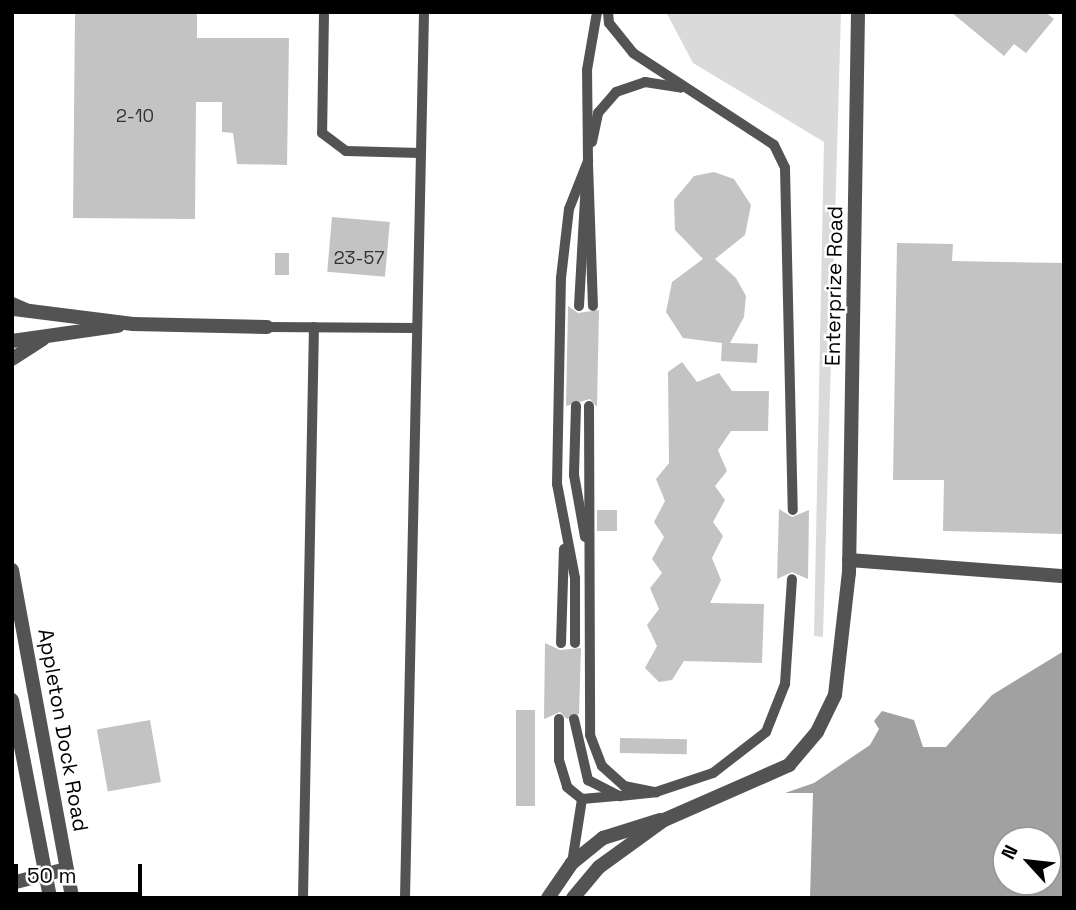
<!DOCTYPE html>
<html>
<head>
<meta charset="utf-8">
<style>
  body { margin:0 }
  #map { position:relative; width:1076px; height:910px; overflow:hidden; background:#fff; font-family:"Space Grotesk",sans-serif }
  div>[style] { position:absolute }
  .green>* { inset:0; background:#dadada }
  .water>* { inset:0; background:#a1a1a1 }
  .building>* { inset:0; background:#c3c3c3; transform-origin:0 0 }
  .service>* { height:10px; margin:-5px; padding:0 5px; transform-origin:5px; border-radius:5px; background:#535353 }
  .minor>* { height:14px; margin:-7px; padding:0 7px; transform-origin:7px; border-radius:7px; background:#535353 }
  .tertiary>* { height:14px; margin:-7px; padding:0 7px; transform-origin:7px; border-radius:7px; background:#535353 }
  span { translate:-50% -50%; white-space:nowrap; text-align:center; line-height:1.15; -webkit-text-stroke:5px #fff; paint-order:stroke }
  .number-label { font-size:18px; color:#313131 }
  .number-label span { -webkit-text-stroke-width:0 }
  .street-label { font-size:21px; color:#000 }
  .frame { position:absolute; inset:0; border:14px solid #000; pointer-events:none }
  .north { position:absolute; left:992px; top:826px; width:70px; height:70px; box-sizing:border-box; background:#fff; border:2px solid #999; border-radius:50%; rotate:297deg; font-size:19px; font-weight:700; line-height:28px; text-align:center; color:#000 }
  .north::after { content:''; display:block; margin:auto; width:24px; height:32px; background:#000; clip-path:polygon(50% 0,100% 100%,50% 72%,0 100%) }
  .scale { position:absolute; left:14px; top:864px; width:128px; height:32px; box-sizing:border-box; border:4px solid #000; border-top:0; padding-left:9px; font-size:21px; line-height:24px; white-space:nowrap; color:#000; -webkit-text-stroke:5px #fff; paint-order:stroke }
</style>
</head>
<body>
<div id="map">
  <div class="green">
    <i style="clip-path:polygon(666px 12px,841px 12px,823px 637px,814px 636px,824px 142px,693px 63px)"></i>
  </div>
  <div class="water">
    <i style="clip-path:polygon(evenodd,1064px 651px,1064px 898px,810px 898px,813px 793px,785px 793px,814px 783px,870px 745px,879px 729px,874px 721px,882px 711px,914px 720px,923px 747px,946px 747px,992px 695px,1064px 651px,1006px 840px,1048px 840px,1048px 882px,1006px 882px,1006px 840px)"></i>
  </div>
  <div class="building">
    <i style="clip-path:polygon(197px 12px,197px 38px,289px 38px,287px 165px,237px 164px,233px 133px,222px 132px,222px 102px,196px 102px,195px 219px,73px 218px,75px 14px)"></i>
    <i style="clip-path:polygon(951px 12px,1045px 12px,1054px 19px,1026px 53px,1014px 44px,1004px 56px)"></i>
    <i style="clip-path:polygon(714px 172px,734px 179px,751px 205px,745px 235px,715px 259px,736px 278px,746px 296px,744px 317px,730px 343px,758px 344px,757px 363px,721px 361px,722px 343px,683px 338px,666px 312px,672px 282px,703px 259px,675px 230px,674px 200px,694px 176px)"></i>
    <i style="left:332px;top:217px;width:58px;height:55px;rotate:5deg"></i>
    <i style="clip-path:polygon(897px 243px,953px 244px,952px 261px,1064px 263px,1064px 534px,943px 531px,944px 480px,893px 480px)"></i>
    <i style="left:275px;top:253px;width:14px;height:22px"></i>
    <i style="clip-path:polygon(568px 306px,578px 313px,599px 310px,597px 407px,590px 399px,566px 406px)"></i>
    <i style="clip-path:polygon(682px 362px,697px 382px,719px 373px,732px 391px,769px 391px,768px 431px,731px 431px,718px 450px,727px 471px,715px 486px,725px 500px,713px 522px,723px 536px,712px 558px,721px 580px,710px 603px,764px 604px,762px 663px,684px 661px,672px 680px,659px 682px,645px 668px,657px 646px,647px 625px,659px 609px,650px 588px,662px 573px,652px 559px,664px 537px,654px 522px,665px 501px,656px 479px,669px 463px,668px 372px)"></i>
    <i style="clip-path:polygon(779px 509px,792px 517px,809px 510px,808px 579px,792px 572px,777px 579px)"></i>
    <i style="left:617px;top:510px;width:21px;height:20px;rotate:90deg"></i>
    <i style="clip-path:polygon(545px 643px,560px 650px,581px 648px,579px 714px,567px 719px,560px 712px,544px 719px)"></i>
    <i style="left:516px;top:710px;width:19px;height:96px"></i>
    <i style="left:150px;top:720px;width:63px;height:54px;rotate:80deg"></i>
    <i style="left:620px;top:738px;width:67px;height:15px;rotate:1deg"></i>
  </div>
  <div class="service">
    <i style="left:324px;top:12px;width:121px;rotate:90.9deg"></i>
    <i style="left:322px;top:133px;width:30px;rotate:37deg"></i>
    <i style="left:346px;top:151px;width:74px;rotate:1.5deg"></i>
    <i style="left:608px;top:12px;width:11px;rotate:85deg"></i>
    <i style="left:609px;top:23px;width:38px;rotate:51deg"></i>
    <i style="left:633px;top:53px;width:168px;rotate:33.1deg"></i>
    <i style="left:774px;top:145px;width:25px;rotate:64deg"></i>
    <i style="left:785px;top:168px;width:342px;rotate:88.7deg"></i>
    <i style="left:592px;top:142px;width:30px;rotate:-78deg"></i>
    <i style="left:598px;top:113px;width:28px;rotate:-49deg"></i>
    <i style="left:616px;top:92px;width:31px;rotate:-19deg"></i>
    <i style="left:645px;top:82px;width:36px;rotate:9deg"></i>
    <i style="left:588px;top:164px;width:142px;rotate:88deg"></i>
    <i style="left:579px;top:306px;width:125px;rotate:-86.8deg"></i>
    <i style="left:267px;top:327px;width:150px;rotate:0.4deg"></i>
    <i style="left:576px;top:406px;width:69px;rotate:91.7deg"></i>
    <i style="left:574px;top:475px;width:63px;rotate:79.9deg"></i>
    <i style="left:589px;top:406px;width:329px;rotate:89.8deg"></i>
    <i style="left:590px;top:735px;width:33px;rotate:69deg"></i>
    <i style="left:602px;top:766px;width:30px;rotate:42deg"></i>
    <i style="left:624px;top:786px;width:33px;rotate:11deg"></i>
    <i style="left:561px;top:643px;width:94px;rotate:-88.2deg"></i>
    <i style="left:575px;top:643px;width:65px;rotate:-90deg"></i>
    <i style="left:575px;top:578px;width:96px;rotate:-100.8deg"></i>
    <i style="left:557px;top:484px;width:206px;rotate:-88.9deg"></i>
    <i style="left:561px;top:278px;width:69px;rotate:-83.4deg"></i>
    <i style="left:569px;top:209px;width:52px;rotate:-68.4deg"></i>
    <i style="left:588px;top:161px;width:91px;rotate:-90.6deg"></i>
    <i style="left:587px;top:70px;width:59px;rotate:-80.2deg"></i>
    <i style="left:559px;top:719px;width:41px;rotate:90deg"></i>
    <i style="left:559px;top:760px;width:28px;rotate:73deg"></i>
    <i style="left:567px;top:787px;width:19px;rotate:39deg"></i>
    <i style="left:582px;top:799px;width:37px;rotate:-5deg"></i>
    <i style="left:574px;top:719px;width:63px;rotate:77.1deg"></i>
    <i style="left:588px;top:780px;width:36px;rotate:27deg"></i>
    <i style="left:620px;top:796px;width:36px;rotate:-6deg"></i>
    <i style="left:656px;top:792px;width:60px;rotate:-18.4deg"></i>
    <i style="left:713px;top:773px;width:67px;rotate:-37.7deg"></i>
    <i style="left:766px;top:732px;width:52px;rotate:-68.4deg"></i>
    <i style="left:785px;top:684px;width:105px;rotate:-86.2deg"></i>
    <i style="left:572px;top:863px;width:65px;rotate:-81.1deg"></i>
    <i style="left:303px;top:898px;width:571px;rotate:-88.9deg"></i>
    <i style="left:405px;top:898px;width:886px;rotate:-88.77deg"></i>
  </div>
  <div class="minor">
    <i style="left:14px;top:309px;width:120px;rotate:7.2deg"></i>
    <i style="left:133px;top:324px;width:134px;rotate:1.3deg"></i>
    <i style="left:12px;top:341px;width:107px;rotate:-8.1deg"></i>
    <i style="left:849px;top:560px;width:216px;rotate:4.3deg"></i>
    <i style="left:12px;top:883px;width:56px;rotate:-14.5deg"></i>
  </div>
  <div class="tertiary">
    <i style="left:12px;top:304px;width:15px;rotate:23deg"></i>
    <i style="left:12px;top:359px;width:37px;rotate:-33deg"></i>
    <i style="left:12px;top:570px;width:333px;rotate:79.6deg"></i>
    <i style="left:12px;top:700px;width:202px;rotate:79.1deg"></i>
    <i style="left:548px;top:898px;width:42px;rotate:-55.6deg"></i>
    <i style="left:572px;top:863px;width:40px;rotate:-39deg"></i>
    <i style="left:603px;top:838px;width:60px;rotate:-17.5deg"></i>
    <i style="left:573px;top:898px;width:40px;rotate:-50deg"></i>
    <i style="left:599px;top:867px;width:80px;rotate:-35.9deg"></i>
    <i style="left:664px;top:820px;width:137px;rotate:-23.7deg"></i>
    <i style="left:789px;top:765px;width:43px;rotate:-49.7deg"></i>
    <i style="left:817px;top:732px;width:41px;rotate:-64.1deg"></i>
    <i style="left:835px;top:695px;width:123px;rotate:-83.5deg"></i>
    <i style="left:849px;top:573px;width:561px;rotate:-89.08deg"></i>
  </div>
  <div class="number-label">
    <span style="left:135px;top:116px">2-10</span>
    <span style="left:359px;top:258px">23-57</span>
  </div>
  <div class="street-label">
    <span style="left:834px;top:286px;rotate:-89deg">Enterprize Road</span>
    <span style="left:63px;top:730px;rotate:80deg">Appleton Dock Road</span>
  </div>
  <div class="frame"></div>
  <div class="north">N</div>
  <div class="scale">50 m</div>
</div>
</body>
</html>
